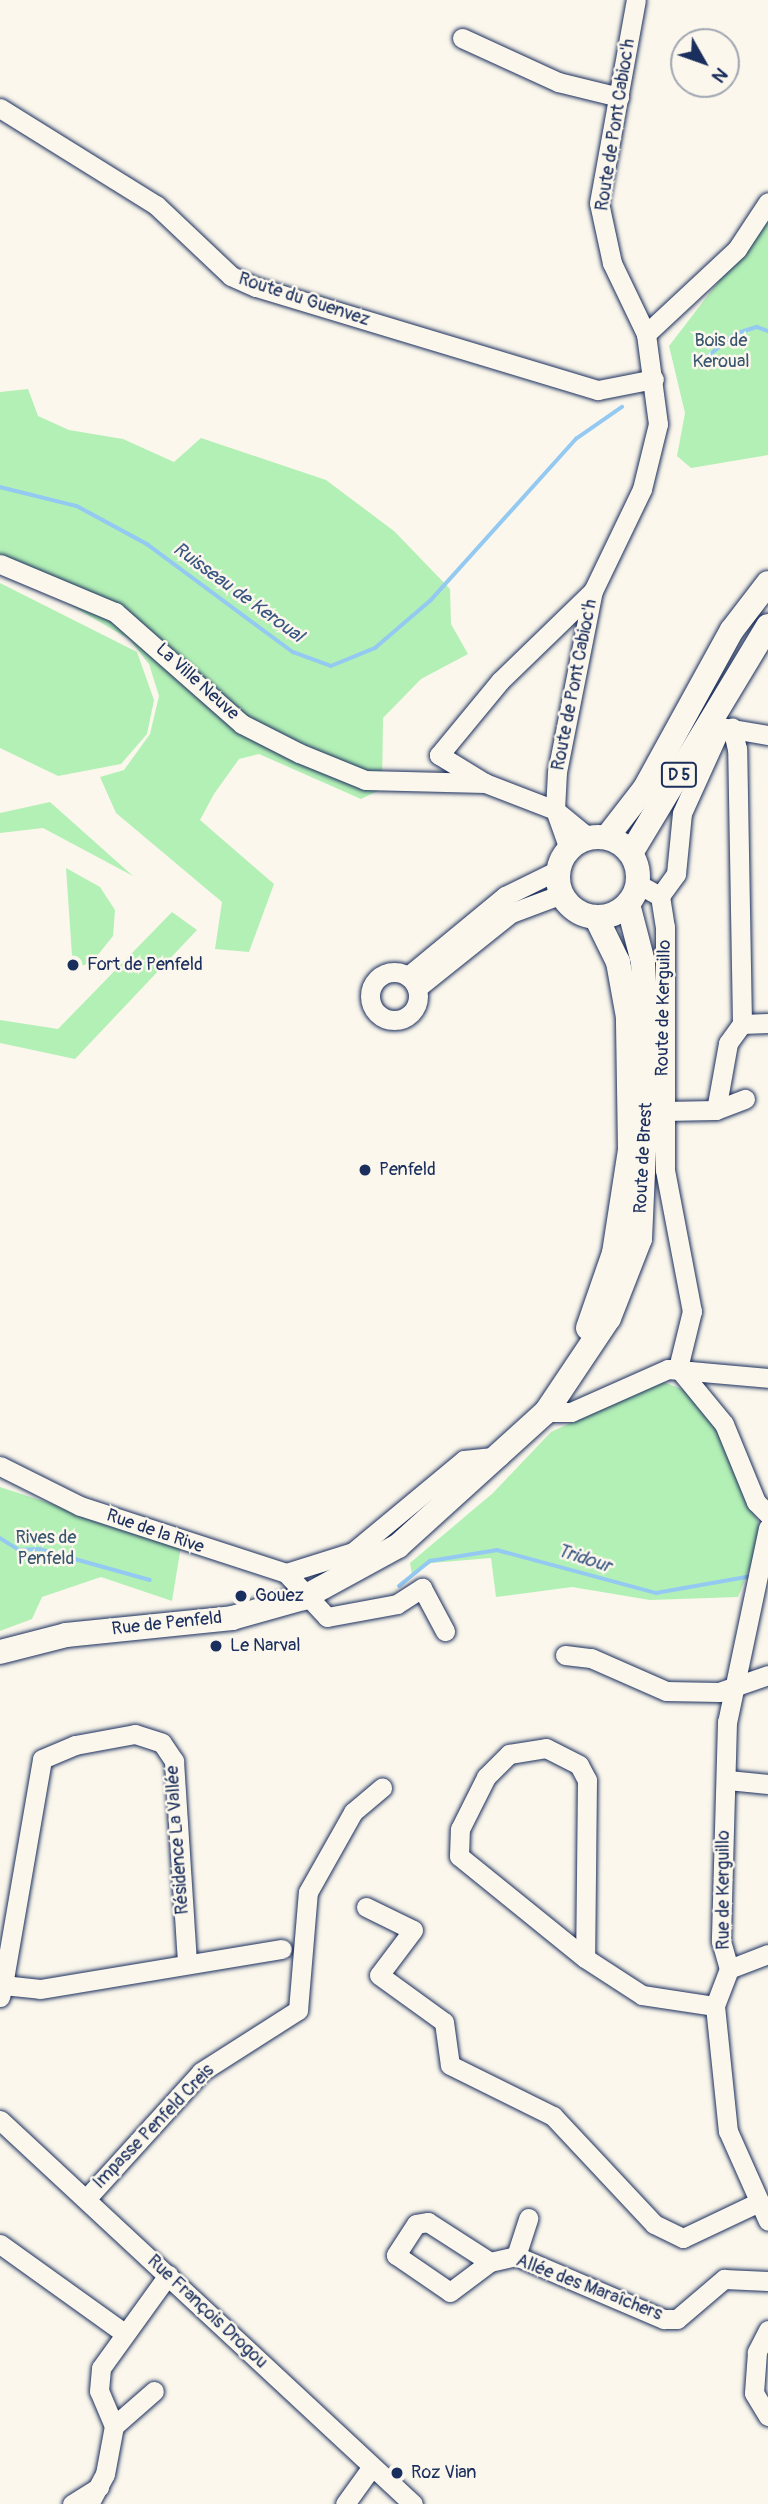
<!DOCTYPE html>
<html>
<head>
<meta charset="utf-8">
<style>
  body { margin:0 }
  #map { position:relative; width:768px; height:2504px; overflow:hidden; background:#fbf7ec; font-family:Pangolin,sans-serif }
  div>[style] { position:absolute }
  .green>* { inset:0; background:#b3f0b6 }
  .stream>* { height:3.5px; margin:-1.75px; padding:0 1.75px; transform-origin:1.75px; border-radius:1.75px; background:#94c9f2 }
  .roads { filter:drop-shadow(0 0 2px #1b2f5e) drop-shadow(0 0 2px #1b2f5e) }
  .minor>* { height:19px; margin:-9.5px; padding:0 9.5px; transform-origin:9.5px; border-radius:9.5px; background:#fbf7ec }
  .minor>.ring { margin:-9.5px; padding:0; box-sizing:content-box; background:none; border:19px solid #fbf7ec; border-radius:50% }
  .major>* { height:24px; margin:-12px; padding:0 12px; transform-origin:12px; border-radius:12px; background:#fbf7ec }
  .major>.ring { margin:-12px; padding:0; box-sizing:content-box; background:none; border:24px solid #fbf7ec; border-radius:50% }
  .dots>* { width:19px; height:19px; translate:-50% -50%; box-sizing:border-box; border:4px solid #fbf7ec; border-radius:50% }
  span { translate:-50% -50%; white-space:nowrap; text-align:center; line-height:1.15; -webkit-text-stroke:5px #fbf7ec; paint-order:stroke }
  .shield-label span { padding:2px 5px; background:#fbf7ec; border:2px solid; border-radius:5px; -webkit-text-stroke-width:0 }
  .shield-label { font-size:16px; color:#1b2f5e; font-weight:700 }
  .street-label { font-size:18px; color:#1b2f5e }
  .park-label { font-size:18px; color:#395670 }
  .poi-label { font-size:18px; color:#1b2f5e }
  .left { translate:0 -50%; text-align:left }
  .water-label { font-size:19px; color:#395683; font-style:italic }
  .north { position:absolute; left:670px; top:28px; width:70px; height:70px; box-sizing:border-box; background:#fbf7ec; border:2px solid #a1a7b3; border-radius:50%; rotate:130deg; font-size:19px; font-weight:700; line-height:28px; text-align:center; color:#1b2f5e }
  .north::after { content:''; display:block; margin:auto; width:24px; height:32px; background:#1b2f5e; clip-path:polygon(50% 0,100% 100%,50% 72%,0 100%) }
</style>
</head>
<body>
<div id="map">
  <div class="green">
    <i style="clip-path:polygon(768px 217px,768px 455px,691px 468px,677px 456px,685px 413px,669px 346px)"></i>
    <i style="clip-path:polygon(28px 389px,38px 416px,69px 430px,123px 439px,174px 462px,201px 438px,326px 480px,394px 531px,450px 589px,451px 624px,468px 654px,421px 679px,383px 718px,382px 789px,361px 799px,259px 754px,239px 759px,214px 794px,200px 820px,274px 884px,249px 952px,215px 949px,222px 902px,116px 813px,100px 777px,124px 770px,150px 734px,159px 696px,149px 664px,129px 639px,0 564px,0 392px)"></i>
    <i style="clip-path:polygon(0 583px,137px 652px,154px 700px,147px 734px,121px 764px,58px 776px,0 748px)"></i>
    <i style="clip-path:polygon(50px 802px,133px 876px,43px 828px,0 833px,0 813px)"></i>
    <i style="clip-path:polygon(66px 868px,100px 887px,115px 910px,113px 936px,93px 961px,73px 970px)"></i>
    <i style="clip-path:polygon(172px 912px,197px 930px,75px 1059px,0 1043px,0 1020px,58px 1029px)"></i>
    <i style="clip-path:polygon(661px 1381px,684px 1390px,715px 1426px,759px 1524px,761px 1540px,738px 1597px,650px 1600px,572px 1587px,496px 1597px,491px 1558px,431px 1563px,412px 1575px,410px 1563px,493px 1493px,551px 1432px)"></i>
    <i style="clip-path:polygon(0 1487px,181px 1546px,172px 1601px,101px 1577px,42px 1597px,32px 1619px,0 1631px)"></i>
  </div>
  <div class="stream">
    <i style="left:701px;top:362px;width:44px;rotate:-39.5deg"></i>
    <i style="left:735px;top:334px;width:23px;rotate:-18deg"></i>
    <i style="left:757px;top:327px;width:12px;rotate:20deg"></i>
    <i style="left:0;top:487px;width:79px;rotate:13.9deg"></i>
    <i style="left:77px;top:506px;width:80px;rotate:28.5deg"></i>
    <i style="left:147px;top:544px;width:182px;rotate:36.5deg"></i>
    <i style="left:293px;top:652px;width:40px;rotate:20.2deg"></i>
    <i style="left:331px;top:666px;width:48px;rotate:-22.2deg"></i>
    <i style="left:375px;top:648px;width:74px;rotate:-40.6deg"></i>
    <i style="left:431px;top:600px;width:217px;rotate:-48deg"></i>
    <i style="left:576px;top:439px;width:56px;rotate:-34.8deg"></i>
    <i style="left:0;top:1538px;width:22px;rotate:32deg"></i>
    <i style="left:19px;top:1550px;width:20px;rotate:-3deg"></i>
    <i style="left:39px;top:1549px;width:115px;rotate:15.6deg"></i>
    <i style="left:399px;top:1586px;width:40px;rotate:-39deg"></i>
    <i style="left:430px;top:1561px;width:68px;rotate:-9.3deg"></i>
    <i style="left:497px;top:1550px;width:165px;rotate:15.1deg"></i>
    <i style="left:656px;top:1593px;width:97px;rotate:-10deg"></i>
  </div>
  <div class="roads">
    <div class="minor">
      <i style="left:462px;top:38px;width:106px;rotate:24.6deg"></i>
      <i style="left:558px;top:82px;width:63px;rotate:13.8deg"></i>
      <i style="left:0;top:108px;width:184px;rotate:31.9deg"></i>
      <i style="left:156px;top:205px;width:103px;rotate:43.4deg"></i>
      <i style="left:231px;top:276px;width:27px;rotate:24deg"></i>
      <i style="left:256px;top:287px;width:357px;rotate:16.8deg"></i>
      <i style="left:598px;top:390px;width:57px;rotate:-11.1deg"></i>
      <i style="left:646px;top:334px;width:125px;rotate:-43deg"></i>
      <i style="left:737px;top:249px;width:56px;rotate:-56.6deg"></i>
      <i style="left:0;top:564px;width:125px;rotate:22.7deg"></i>
      <i style="left:115px;top:612px;width:169px;rotate:41.4deg"></i>
      <i style="left:242px;top:724px;width:64px;rotate:27deg"></i>
      <i style="left:299px;top:753px;width:71px;rotate:22.2deg"></i>
      <i style="left:365px;top:780px;width:120px;rotate:1.4deg"></i>
      <i style="left:588px;top:837px;width:43px;rotate:-140.7deg"></i>
      <i style="left:555px;top:810px;width:75px;rotate:-158.9deg"></i>
      <i style="left:485px;top:783px;width:54px;rotate:-148.7deg"></i>
      <i style="left:439px;top:755px;width:96px;rotate:-50.5deg"></i>
      <i style="left:500px;top:681px;width:129px;rotate:-44.1deg"></i>
      <i style="left:569px;top:849px;width:41px;rotate:-109.7deg"></i>
      <i style="left:555px;top:810px;width:38px;rotate:-87deg"></i>
      <i style="left:557px;top:772px;width:185px;rotate:-78.8deg"></i>
      <i style="left:593px;top:591px;width:113px;rotate:-64.3deg"></i>
      <i style="left:642px;top:489px;width:67px;rotate:-76.2deg"></i>
      <i style="left:658px;top:424px;width:91px;rotate:-97.6deg"></i>
      <i style="left:646px;top:334px;width:79px;rotate:-115.6deg"></i>
      <i style="left:612px;top:263px;width:61px;rotate:-102.2deg"></i>
      <i style="left:599px;top:203px;width:206px;rotate:-79.7deg"></i>
      <i style="left:638px;top:884px;width:25px;rotate:29deg"></i>
      <i style="left:660px;top:896px;width:31px;rotate:81deg"></i>
      <i style="left:665px;top:927px;width:243px;rotate:90deg"></i>
      <i style="left:665px;top:1170px;width:144px;rotate:79.2deg"></i>
      <i style="left:692px;top:1311px;width:59px;rotate:103.8deg"></i>
      <i style="left:660px;top:896px;width:27px;rotate:-54deg"></i>
      <i style="left:676px;top:874px;width:61px;rotate:-84.4deg"></i>
      <i style="left:682px;top:813px;width:94px;rotate:-65.6deg"></i>
      <i style="left:721px;top:727px;width:48px;rotate:9.7deg"></i>
      <i class="ring" style="left:370px;top:972px;width:29px;height:29px"></i>
      <i style="left:408px;top:976px;width:126px;rotate:-39.5deg"></i>
      <i style="left:505px;top:896px;width:59px;rotate:-26.1deg"></i>
      <i style="left:417px;top:988px;width:120px;rotate:-38.6deg"></i>
      <i style="left:511px;top:913px;width:54px;rotate:-20.4deg"></i>
      <i style="left:742px;top:1024px;width:26px;rotate:-2deg"></i>
      <i style="left:716px;top:1110px;width:31px;rotate:-21deg"></i>
      <i style="left:663px;top:1111px;width:53px;rotate:-1.1deg"></i>
      <i style="left:716px;top:1110px;width:68px;rotate:-79.8deg"></i>
      <i style="left:728px;top:1043px;width:24px;rotate:-54deg"></i>
      <i style="left:742px;top:1024px;width:275px;rotate:-91deg"></i>
      <i style="left:737px;top:749px;width:22px;rotate:-103deg"></i>
      <i style="left:678px;top:1368px;width:72px;rotate:50.6deg"></i>
      <i style="left:724px;top:1424px;width:84px;rotate:67.7deg"></i>
      <i style="left:756px;top:1502px;width:17px;rotate:45deg"></i>
      <i style="left:546px;top:1412px;width:25px"></i>
      <i style="left:571px;top:1412px;width:106px;rotate:-23.9deg"></i>
      <i style="left:668px;top:1369px;width:100px;rotate:5.1deg"></i>
      <i style="left:0;top:1466px;width:89px;rotate:26.6deg"></i>
      <i style="left:80px;top:1506px;width:217px;rotate:18deg"></i>
      <i style="left:286px;top:1573px;width:60px;rotate:47deg"></i>
      <i style="left:327px;top:1617px;width:71px;rotate:-10.5deg"></i>
      <i style="left:397px;top:1604px;width:30px;rotate:-33deg"></i>
      <i style="left:422px;top:1588px;width:49px;rotate:61.9deg"></i>
      <i style="left:768px;top:1528px;width:198px;rotate:101.9deg"></i>
      <i style="left:727px;top:1722px;width:219px;rotate:91.6deg"></i>
      <i style="left:721px;top:1941px;width:29px;rotate:74deg"></i>
      <i style="left:729px;top:1969px;width:40px;rotate:111deg"></i>
      <i style="left:715px;top:2006px;width:126px;rotate:84.1deg"></i>
      <i style="left:728px;top:2131px;width:98px;rotate:66deg"></i>
      <i style="left:286px;top:1573px;width:70px;rotate:-17.4deg"></i>
      <i style="left:353px;top:1552px;width:144px;rotate:-39.7deg"></i>
      <i style="left:464px;top:1460px;width:36px;rotate:-6deg"></i>
      <i style="left:565px;top:1655px;width:26px;rotate:7deg"></i>
      <i style="left:591px;top:1658px;width:82px;rotate:23.7deg"></i>
      <i style="left:666px;top:1691px;width:53px;rotate:1.1deg"></i>
      <i style="left:719px;top:1692px;width:52px;rotate:-19.1deg"></i>
      <i style="left:728px;top:1780px;width:40px;rotate:5.7deg"></i>
      <i style="left:366px;top:1907px;width:52px;rotate:26.1deg"></i>
      <i style="left:413px;top:1930px;width:56px;rotate:127.1deg"></i>
      <i style="left:379px;top:1975px;width:80px;rotate:35.9deg"></i>
      <i style="left:444px;top:2022px;width:43px;rotate:82.1deg"></i>
      <i style="left:450px;top:2065px;width:115px;rotate:26.3deg"></i>
      <i style="left:553px;top:2116px;width:148px;rotate:46.9deg"></i>
      <i style="left:654px;top:2224px;width:32px;rotate:26deg"></i>
      <i style="left:683px;top:2238px;width:82px;rotate:-25.3deg"></i>
      <i style="left:585px;top:1958px;width:162px;rotate:-141deg"></i>
      <i style="left:459px;top:1856px;width:27px;rotate:-88deg"></i>
      <i style="left:460px;top:1829px;width:58px;rotate:-63.4deg"></i>
      <i style="left:486px;top:1777px;width:33px;rotate:-45deg"></i>
      <i style="left:509px;top:1754px;width:37px;rotate:-9deg"></i>
      <i style="left:546px;top:1748px;width:37px;rotate:27deg"></i>
      <i style="left:579px;top:1765px;width:17px;rotate:62deg"></i>
      <i style="left:587px;top:1780px;width:178px;rotate:90.6deg"></i>
      <i style="left:585px;top:1958px;width:68px;rotate:33deg"></i>
      <i style="left:642px;top:1995px;width:74px;rotate:8.6deg"></i>
      <i style="left:729px;top:1969px;width:42px;rotate:-21deg"></i>
      <i style="left:3px;top:1985px;width:229px;rotate:-80.2deg"></i>
      <i style="left:42px;top:1759px;width:36px;rotate:-23deg"></i>
      <i style="left:75px;top:1745px;width:61px;rotate:-10.4deg"></i>
      <i style="left:135px;top:1734px;width:28px;rotate:18deg"></i>
      <i style="left:162px;top:1743px;width:22px;rotate:56deg"></i>
      <i style="left:174px;top:1761px;width:200px;rotate:86.3deg"></i>
      <i style="left:0;top:1997px;width:12px;rotate:-76deg"></i>
      <i style="left:3px;top:1985px;width:37px;rotate:6deg"></i>
      <i style="left:40px;top:1989px;width:245px;rotate:-9.4deg"></i>
      <i style="left:0;top:2120px;width:564px;rotate:42.92deg"></i>
      <i style="left:86px;top:2199px;width:171px;rotate:-47.8deg"></i>
      <i style="left:201px;top:2072px;width:115px;rotate:-32.6deg"></i>
      <i style="left:298px;top:2010px;width:118px;rotate:-85.2deg"></i>
      <i style="left:308px;top:1892px;width:92px;rotate:-60.6deg"></i>
      <i style="left:353px;top:1812px;width:38px;rotate:-40deg"></i>
      <i style="left:0;top:2244px;width:151px;rotate:35.6deg"></i>
      <i style="left:516px;top:2256px;width:40px;rotate:-72deg"></i>
      <i style="left:490px;top:2262px;width:74px;rotate:-147.2deg"></i>
      <i style="left:428px;top:2222px;width:12px;rotate:171deg"></i>
      <i style="left:416px;top:2224px;width:37px;rotate:123deg"></i>
      <i style="left:396px;top:2255px;width:65px;rotate:34.4deg"></i>
      <i style="left:450px;top:2292px;width:50px;rotate:-36.9deg"></i>
      <i style="left:490px;top:2262px;width:27px;rotate:-13deg"></i>
      <i style="left:516px;top:2256px;width:161px;rotate:23.1deg"></i>
      <i style="left:664px;top:2319px;width:13px"></i>
      <i style="left:677px;top:2319px;width:62px;rotate:-40.4deg"></i>
      <i style="left:724px;top:2279px;width:44px;rotate:2.6deg"></i>
      <i style="left:768px;top:2330px;width:25px;rotate:117deg"></i>
      <i style="left:757px;top:2352px;width:41px;rotate:94.2deg"></i>
      <i style="left:754px;top:2393px;width:27px;rotate:59deg"></i>
      <i style="left:114px;top:2426px;width:38px;rotate:-113deg"></i>
      <i style="left:99px;top:2391px;width:23px;rotate:-85deg"></i>
      <i style="left:101px;top:2368px;width:115px;rotate:-54.2deg"></i>
      <i style="left:72px;top:2504px;width:32px;rotate:-32deg"></i>
      <i style="left:89px;top:2504px;width:34px;rotate:-62deg"></i>
      <i style="left:105px;top:2474px;width:49px;rotate:-79.4deg"></i>
      <i style="left:114px;top:2426px;width:53px;rotate:-41.2deg"></i>
      <i style="left:345px;top:2504px;width:44px;rotate:-54.2deg"></i>
    </div>
    <div class="major">
      <i class="ring" style="left:558px;top:837px;width:56px;height:56px"></i>
      <i style="left:607px;top:837px;width:62px;rotate:-52.2deg"></i>
      <i style="left:645px;top:788px;width:180px;rotate:-61.2deg"></i>
      <i style="left:732px;top:630px;width:59px;rotate:-52.5deg"></i>
      <i style="left:631px;top:853px;width:265px;rotate:-58.9deg"></i>
      <i style="left:588px;top:1328px;width:79px;rotate:-70.9deg"></i>
      <i style="left:614px;top:1253px;width:104px;rotate:-81.2deg"></i>
      <i style="left:630px;top:1150px;width:133px;rotate:-90.9deg"></i>
      <i style="left:628px;top:1017px;width:56px;rotate:-100.3deg"></i>
      <i style="left:618px;top:962px;width:50px;rotate:-116.1deg"></i>
      <i style="left:0;top:1652px;width:68px;rotate:-14.4deg"></i>
      <i style="left:66px;top:1635px;width:167px;rotate:-5.8deg"></i>
      <i style="left:232px;top:1618px;width:74px;rotate:-15.7deg"></i>
      <i style="left:303px;top:1598px;width:108px;rotate:-28.7deg"></i>
      <i style="left:398px;top:1546px;width:200px;rotate:-42.2deg"></i>
      <i style="left:546px;top:1412px;width:113px;rotate:-56.2deg"></i>
      <i style="left:609px;top:1318px;width:85px;rotate:-68.6deg"></i>
      <i style="left:640px;top:1239px;width:178px;rotate:-87.4deg"></i>
      <i style="left:648px;top:1061px;width:99px;rotate:-92.9deg"></i>
      <i style="left:643px;top:962px;width:60px;rotate:-104.5deg"></i>
    </div>
  </div>
  <div class="dots">
    <i style="left:73px;top:965px;background:#1b2f5e"></i>
    <i style="left:365px;top:1170px;background:#1b2f5e"></i>
    <i style="left:241px;top:1596px;background:#1b2f5e"></i>
    <i style="left:216px;top:1646px;background:#1b2f5e"></i>
    <i style="left:397px;top:2473px;background:#1b2f5e"></i>
  </div>
  <div class="shield-label">
    <span style="left:679px;top:775px">D 5</span>
  </div>
  <div class="street-label">
    <span style="left:616px;top:125px;rotate:-81deg">Route de Pont Cabioc'h</span>
    <span style="left:304px;top:300px;rotate:18deg">Route du Guenvez</span>
    <span style="left:197px;top:682px;rotate:42deg">La Ville Neuve</span>
    <span style="left:575px;top:685px;rotate:-79deg">Route de Pont Cabioc'h</span>
    <span style="left:664px;top:1008px;rotate:-89deg">Route de Kerguillo</span>
    <span style="left:644px;top:1158px;rotate:-87deg">Route de Brest</span>
    <span style="left:155px;top:1532px;rotate:19deg">Rue de la Rive</span>
    <span style="left:167px;top:1624px;rotate:-6deg">Rue de Penfeld</span>
    <span style="left:178px;top:1840px;rotate:-94deg">Résidence La Vallée</span>
    <span style="left:724px;top:1890px;rotate:-90deg">Rue de Kerguillo</span>
    <span style="left:154px;top:2127px;rotate:-46deg">Impasse Penfeld Creis</span>
    <span style="left:589px;top:2288px;rotate:21deg">Allée des Maraîchers</span>
    <span style="left:207px;top:2312px;rotate:43deg">Rue François Drogou</span>
  </div>
  <div class="park-label">
    <span style="left:721px;top:352px">Bois de<br>Keroual</span>
    <span style="left:46px;top:1549px">Rives de<br>Penfeld</span>
  </div>
  <div class="poi-label">
    <span class="left" style="left:87px;top:965px">Fort de Penfeld</span>
    <span class="left" style="left:379px;top:1170px">Penfeld</span>
    <span class="left" style="left:255px;top:1596px">Gouez</span>
    <span class="left" style="left:230px;top:1646px">Le Narval</span>
    <span class="left" style="left:411px;top:2473px">Roz Vian</span>
  </div>
  <div class="water-label">
    <span style="left:238px;top:593px;rotate:36deg">Ruisseau de Keroual</span>
    <span style="left:584px;top:1559px;rotate:18deg">Tridour</span>
  </div>
  <div class="north">N</div>
</div>
</body>
</html>
